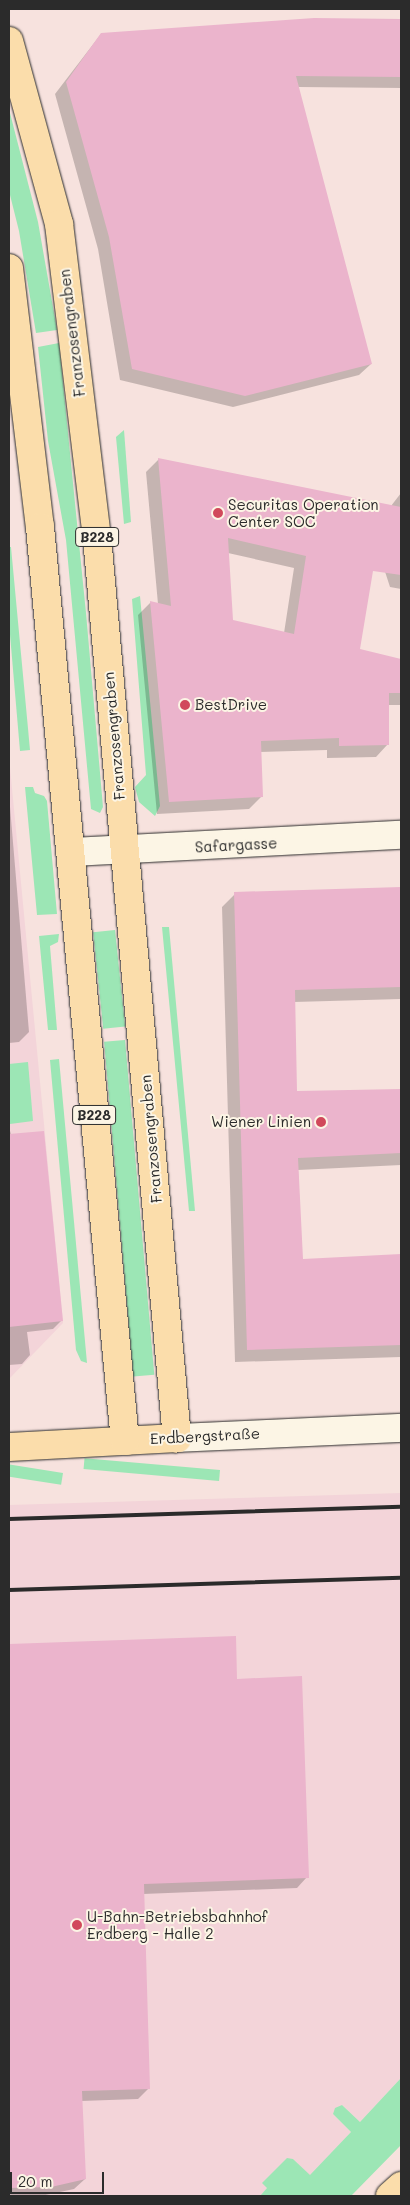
<!DOCTYPE html>
<html>
<head>
<meta charset="utf-8">
<style>
  body { margin:0 }
  #map { position:relative; width:410px; height:2205px; overflow:hidden; background:#f7e2de; font-family:Mali,sans-serif }
  div>[style] { position:absolute }
  .built>* { inset:0; background:#f3d4d9 }
  .green>* { inset:0; background:#9ce6b5; transform-origin:0 0 }
  .shadow>* { inset:0; background:#0003 }
  .building>* { inset:0; background:#ebb4cc }
  .roads { filter:drop-shadow(0 0 1px #2b2b2b) drop-shadow(0 0 1px #2b2b2b) }
  .minor>* { height:28px; margin:-14px; padding:0 14px; transform-origin:14px; border-radius:14px; background:#fcf5e5 }
  .tertiary>* { height:28px; margin:-14px; padding:0 14px; transform-origin:14px; border-radius:14px; background:#fcf5e5 }
  .primary>* { height:28px; margin:-14px; padding:0 14px; transform-origin:14px; border-radius:14px; background:#fbddab }
  .motorway>* { height:28px; margin:-14px; padding:0 14px; transform-origin:14px; border-radius:14px; background:#fbddab }
  .rail>* { height:4px; margin:-2px; padding:0 2px; transform-origin:2px; border-radius:2px; background:#2b2b2b }
  .dots>* { width:14px; height:14px; translate:-50% -50%; box-sizing:border-box; border:2px solid #fcf5e5; border-radius:50% }
  span { translate:-50% -50%; white-space:nowrap; text-align:center; line-height:1.15; -webkit-text-stroke:4px #fcf5e5; paint-order:stroke }
  .shield-label span { padding:1px 4px; background:#fcf5e5; border:1px solid; border-radius:4px; -webkit-text-stroke-width:0 }
  .shield-label { font-size:14px; color:#2b2b2b; font-weight:700 }
  .street-label { font-size:15px; color:#2b2b2b }
  .poi-label { font-size:15px; color:#2b2b2b }
  .left { translate:0 -50%; text-align:left }
  .right { translate:-100% -50%; text-align:right }
  .frame { position:absolute; inset:0; border:10px solid #2b2b2b; pointer-events:none }
  .scale { position:absolute; left:10px; top:2172px; width:94px; height:22px; box-sizing:border-box; border:2px solid #2b2b2b; border-top:0; padding-left:6px; font-size:15px; line-height:18px; white-space:nowrap; color:#2b2b2b; -webkit-text-stroke:4px #fcf5e5; paint-order:stroke }
</style>
</head>
<body>
<div id="map">
  <div class="built">
    <i style="clip-path:polygon(9px 757px,63px 1323px,9px 1379px)"></i>
    <i style="clip-path:polygon(401px 1493px,401px 2078px,360px 2122px,342px 2105px,333px 2114px,351px 2132px,310px 2176px,293px 2159px,263px 2183px,267px 2188px,260px 2196px,9px 2196px,9px 1505px)"></i>
  </div>
  <div class="green">
    <i style="clip-path:polygon(9px 109px,38px 222px,57px 330px,36px 333px,19px 231px,9px 191px)"></i>
    <i style="clip-path:polygon(59px 343px,86px 613px,103px 807px,100px 813px,91px 809px,66px 540px,48px 441px,38px 347px)"></i>
    <i style="clip-path:polygon(124px 430px,131px 522px,124px 524px,116px 437px)"></i>
    <i style="clip-path:polygon(9px 547px,11px 547px,30px 750px,20px 751px,9px 623px)"></i>
    <i style="clip-path:polygon(140px 596px,160px 806px,155px 816px,139px 802px,135px 787px,146px 775px,132px 599px)"></i>
    <i style="clip-path:polygon(25px 787px,33px 787px,35px 793px,44px 796px,47px 801px,57px 914px,37px 915px)"></i>
    <i style="clip-path:polygon(162px 927px,169px 927px,195px 1211px,189px 1211px)"></i>
    <i style="left:115px;top:930px;width:97px;height:22px;rotate:84deg"></i>
    <i style="clip-path:polygon(59px 934px,58px 942px,50px 946px,57px 1030px,48px 1030px,39px 936px)"></i>
    <i style="left:125px;top:1040px;width:336px;height:21px;rotate:85deg"></i>
    <i style="clip-path:polygon(59px 1059px,87px 1363px,81px 1361px,76px 1350px,50px 1060px)"></i>
    <i style="clip-path:polygon(28px 1062px,33px 1121px,10px 1124px,9px 1064px)"></i>
    <i style="left:220px;top:1470px;width:11px;height:136px;rotate:95deg"></i>
    <i style="left:63px;top:1473px;width:12px;height:54px;rotate:99deg"></i>
    <i style="clip-path:polygon(401px 2078px,401px 2145px,351px 2196px,260px 2196px,267px 2188px,262px 2183px,287px 2158px,293px 2159px,310px 2175px,351px 2132px,333px 2114px,335px 2108px,342px 2105px,360px 2122px)"></i>
  </div>
  <div class="shadow">
    <i style="clip-path:polygon(314px 20px,401px 20px,401px 88px,298px 87px,371px 364px,359px 375px,233px 407px,120px 380px,98px 249px,55px 94px,101px 34px)"></i>
    <i style="clip-path:polygon(evenodd,159px 459px,391px 506px,401px 493px,401px 589px,390px 587px,376px 544px,358px 650px,401px 660px,401px 705px,388px 705px,388px 744px,376px 757px,327px 758px,327px 750px,260px 752px,262px 796px,249px 809px,157px 814px,138px 615px,151px 602px,158px 604px,146px 472px,159px 459px,228px 553px,294px 568px,284px 633px,232px 621px,228px 553px)"></i>
    <i style="clip-path:polygon(9px 795px,29px 1032px,19px 1042px,9px 1043px)"></i>
    <i style="clip-path:polygon(401px 888px,401px 999px,294px 1002px,296px 1093px,401px 1090px,401px 1165px,298px 1170px,302px 1261px,401px 1255px,401px 1357px,235px 1362px,222px 907px,235px 894px)"></i>
    <i style="clip-path:polygon(9px 1127px,61px 1321px,53px 1329px,27px 1332px,30px 1355px,22px 1364px,9px 1365px)"></i>
    <i style="clip-path:polygon(235px 1637px,236px 1680px,307px 1877px,297px 1888px,143px 1894px,149px 2088px,138px 2099px,81px 2101px,85px 2179px,74px 2189px,41px 2196px,9px 2196px,9px 1645px)"></i>
  </div>
  <div class="building">
    <i style="clip-path:polygon(314px 18px,401px 19px,401px 77px,296px 76px,372px 364px,245px 396px,132px 369px,109px 237px,66px 82px,101px 33px)"></i>
    <i style="clip-path:polygon(evenodd,158px 458px,401px 507px,401px 575px,373px 571px,360px 649px,401px 659px,401px 693px,389px 693px,389px 745px,339px 746px,339px 738px,261px 741px,263px 797px,169px 802px,150px 601px,171px 606px,158px 458px,228px 538px,306px 556px,294px 634px,233px 620px,228px 538px)"></i>
    <i style="clip-path:polygon(401px 887px,401px 987px,295px 990px,297px 1091px,401px 1089px,401px 1153px,298px 1158px,303px 1259px,401px 1254px,401px 1345px,247px 1350px,234px 892px)"></i>
    <i style="clip-path:polygon(44px 1131px,63px 1321px,9px 1327px,9px 1134px)"></i>
    <i style="clip-path:polygon(236px 1636px,237px 1679px,302px 1676px,309px 1878px,144px 1884px,150px 2089px,82px 2091px,86px 2179px,51px 2187px,9px 2188px,9px 1644px)"></i>
  </div>
  <div class="roads">
    <div class="minor">
      <i style="left:72px;top:852px;width:329px;rotate:-3deg"></i>
    </div>
    <div class="tertiary">
      <i style="left:177px;top:1438px;width:224px;rotate:-2.6deg"></i>
    </div>
    <div class="primary">
      <i style="left:9px;top:41px;width:190px;rotate:74.7deg"></i>
      <i style="left:59px;top:224px;width:315px;rotate:83.1deg"></i>
      <i style="left:97px;top:537px;width:905px;rotate:84.93deg"></i>
      <i style="left:177px;top:1438px;width:168px;rotate:176.9deg"></i>
      <i style="left:9px;top:268px;width:261px;rotate:83.2deg"></i>
      <i style="left:40px;top:527px;width:918px;rotate:84.69deg"></i>
    </div>
    <div class="motorway">
      <i style="left:390px;top:2196px;width:15px;rotate:-42deg"></i>
    </div>
  </div>
  <div class="rail">
    <i style="left:9px;top:1519px;width:392px;rotate:-1.8deg"></i>
    <i style="left:9px;top:1590px;width:392px;rotate:-1.8deg"></i>
  </div>
  <div class="dots">
    <i style="left:218px;top:513px;background:#d1495b"></i>
    <i style="left:185px;top:705px;background:#d1495b"></i>
    <i style="left:321px;top:1122px;background:#d1495b"></i>
    <i style="left:77px;top:1925px;background:#d1495b"></i>
  </div>
  <div class="shield-label">
    <span style="left:97px;top:537px">B228</span>
    <span style="left:94px;top:1115px">B228</span>
  </div>
  <div class="street-label">
    <span style="left:72px;top:333px;rotate:-97deg">Franzosengraben</span>
    <span style="left:114px;top:736px;rotate:-95deg">Franzosengraben</span>
    <span style="left:236px;top:845px;rotate:-3deg">Safargasse</span>
    <span style="left:151px;top:1139px;rotate:-95deg">Franzosengraben</span>
    <span style="left:205px;top:1436px;rotate:-3deg">Erdbergstraße</span>
  </div>
  <div class="poi-label">
    <span class="left" style="left:228px;top:513px">Securitas Operation<br>Center SOC</span>
    <span class="left" style="left:195px;top:705px">BestDrive</span>
    <span class="right" style="left:311px;top:1122px">Wiener Linien</span>
    <span class="left" style="left:87px;top:1925px">U-Bahn-Betriebsbahnhof<br>Erdberg - Halle 2</span>
  </div>
  <div class="frame"></div>
  <div class="scale">20 m</div>
</div>
</body>
</html>
